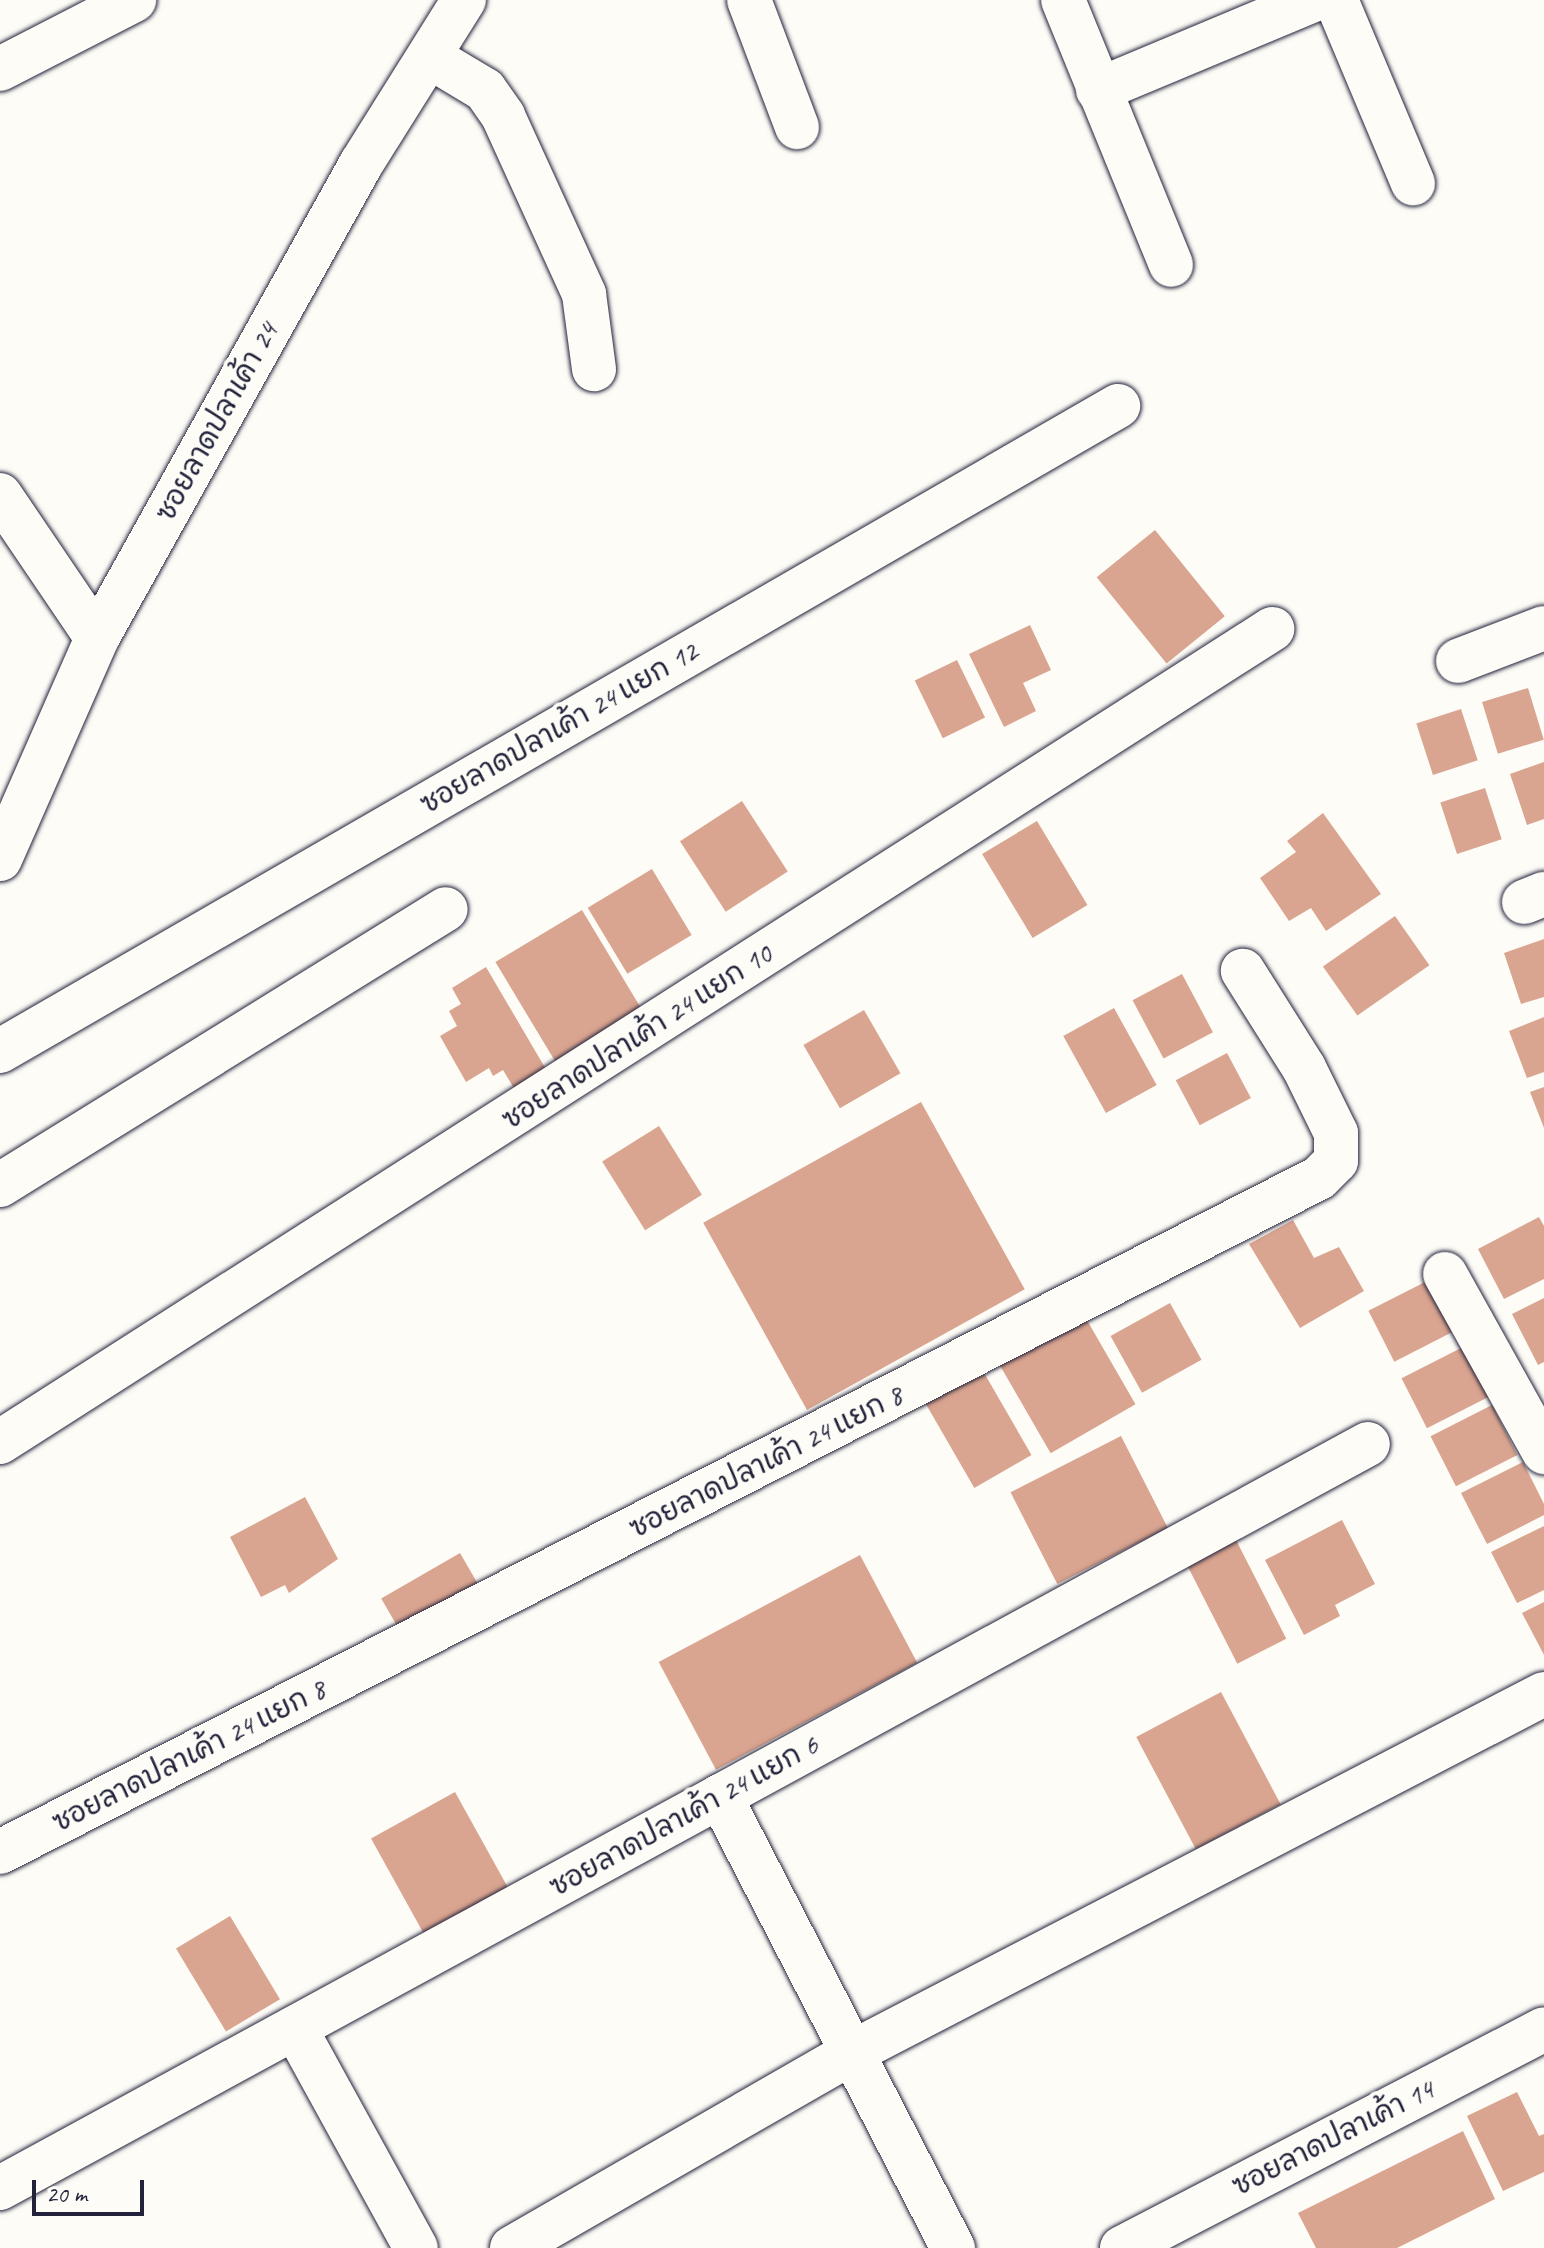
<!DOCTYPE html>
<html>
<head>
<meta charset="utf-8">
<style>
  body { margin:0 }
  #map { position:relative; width:1544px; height:2248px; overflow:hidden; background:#fdfcf7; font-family:Caveat,"Playpen Sans Thai",sans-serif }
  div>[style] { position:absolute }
  .building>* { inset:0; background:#daa590; transform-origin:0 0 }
  .roads { filter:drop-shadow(0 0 2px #22223b) drop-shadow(0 0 2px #22223b) }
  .minor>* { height:44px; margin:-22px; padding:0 22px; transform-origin:22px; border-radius:22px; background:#fdfcf7 }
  span { translate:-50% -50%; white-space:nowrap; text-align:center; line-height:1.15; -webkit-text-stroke:8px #fdfcf7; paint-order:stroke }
  .street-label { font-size:28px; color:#22223b }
  .scale { position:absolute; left:32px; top:2180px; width:112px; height:36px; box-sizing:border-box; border:4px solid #22223b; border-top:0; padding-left:10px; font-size:24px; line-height:28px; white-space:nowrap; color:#22223b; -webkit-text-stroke:6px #fdfcf7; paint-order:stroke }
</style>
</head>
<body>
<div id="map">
  <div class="building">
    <i style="left:1155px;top:530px;width:111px;height:75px;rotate:51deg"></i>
    <i style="clip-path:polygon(1030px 625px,1051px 670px,1023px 683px,1036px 711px,1004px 727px,969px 654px)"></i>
    <i style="left:957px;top:660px;width:64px;height:47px;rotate:64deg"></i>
    <i style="left:1528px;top:688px;width:54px;height:48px;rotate:73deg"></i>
    <i style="left:1461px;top:709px;width:54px;height:47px;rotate:72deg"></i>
    <i style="clip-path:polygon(1544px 762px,1544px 819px,1527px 825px,1510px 774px)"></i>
    <i style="left:1485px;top:788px;width:54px;height:47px;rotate:72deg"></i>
    <i style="left:742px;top:801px;width:84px;height:74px;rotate:57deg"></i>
    <i style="clip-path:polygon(1323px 813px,1381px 894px,1326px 931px,1311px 908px,1289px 921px,1260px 878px,1296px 852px,1287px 841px)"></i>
    <i style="left:1037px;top:821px;width:98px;height:64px;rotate:59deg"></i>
    <i style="left:652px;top:869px;width:77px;height:75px;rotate:59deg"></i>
    <i style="left:582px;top:910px;width:117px;height:101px;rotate:59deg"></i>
    <i style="left:1395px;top:916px;width:60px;height:88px;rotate:55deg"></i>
    <i style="clip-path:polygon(1544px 939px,1544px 997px,1521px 1004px,1504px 953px)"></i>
    <i style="clip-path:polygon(486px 967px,547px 1071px,515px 1090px,503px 1070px,493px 1076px,489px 1068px,466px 1082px,440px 1036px,457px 1026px,449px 1011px,461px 1004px,452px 988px)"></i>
    <i style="left:1182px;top:974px;width:66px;height:56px;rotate:62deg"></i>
    <i style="left:1114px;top:1008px;width:88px;height:58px;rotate:61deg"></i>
    <i style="left:864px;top:1010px;width:73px;height:70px;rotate:60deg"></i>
    <i style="clip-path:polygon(1544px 1017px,1544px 1072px,1527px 1078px,1509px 1031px)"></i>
    <i style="left:1227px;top:1053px;width:51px;height:58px;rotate:62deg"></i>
    <i style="clip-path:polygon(1544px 1087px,1544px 1128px,1530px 1092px)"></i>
    <i style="left:921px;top:1102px;width:214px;height:249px;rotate:61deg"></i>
    <i style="left:659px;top:1126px;width:81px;height:67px;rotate:58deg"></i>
    <i style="clip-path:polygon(1539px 1217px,1544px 1226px,1544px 1279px,1504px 1299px,1478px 1249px)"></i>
    <i style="clip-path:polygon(1293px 1220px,1314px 1258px,1339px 1247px,1364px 1291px,1300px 1328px,1249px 1244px)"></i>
    <i style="left:1429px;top:1280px;width:57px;height:68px;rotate:63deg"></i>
    <i style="clip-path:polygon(1544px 1298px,1544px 1362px,1538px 1365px,1512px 1314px)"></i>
    <i style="left:1170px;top:1303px;width:65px;height:68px;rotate:61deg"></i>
    <i style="left:1084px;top:1315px;width:103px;height:98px;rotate:60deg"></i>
    <i style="left:1463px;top:1347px;width:56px;height:69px;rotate:63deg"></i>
    <i style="left:983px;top:1371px;width:97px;height:66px;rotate:60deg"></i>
    <i style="left:1492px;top:1405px;width:56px;height:69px;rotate:63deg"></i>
    <i style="left:1121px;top:1436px;width:103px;height:124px;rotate:63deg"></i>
    <i style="clip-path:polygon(1523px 1462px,1544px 1504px,1544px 1515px,1487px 1544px,1461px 1493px)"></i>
    <i style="clip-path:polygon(305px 1497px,338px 1559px,289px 1593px,285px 1585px,261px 1597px,230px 1537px)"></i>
    <i style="clip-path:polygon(1342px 1520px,1375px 1584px,1335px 1605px,1340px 1616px,1304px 1635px,1265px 1560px)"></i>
    <i style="clip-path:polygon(1544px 1526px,1544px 1590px,1517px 1603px,1491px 1552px)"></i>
    <i style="left:1235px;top:1538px;width:113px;height:55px;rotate:63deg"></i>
    <i style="left:460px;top:1553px;width:44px;height:91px;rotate:60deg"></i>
    <i style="left:860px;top:1555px;width:122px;height:228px;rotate:62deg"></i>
    <i style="clip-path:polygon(1544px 1602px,1544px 1655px,1522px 1613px)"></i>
    <i style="left:1221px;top:1692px;width:127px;height:96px;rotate:62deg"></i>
    <i style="left:455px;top:1792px;width:112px;height:96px;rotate:61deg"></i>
    <i style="left:230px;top:1916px;width:97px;height:63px;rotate:59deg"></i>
    <i style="clip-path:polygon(1517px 2092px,1539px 2136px,1544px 2134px,1544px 2172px,1503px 2191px,1467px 2116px)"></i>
    <i style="clip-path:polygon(1463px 2131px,1495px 2199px,1397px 2248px,1316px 2248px,1298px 2213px)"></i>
  </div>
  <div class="roads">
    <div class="minor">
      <i style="left:749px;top:0;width:136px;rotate:69.3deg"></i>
      <i style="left:1063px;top:0;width:286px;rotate:67.8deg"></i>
      <i style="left:1336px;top:0;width:199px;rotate:67.2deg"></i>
      <i style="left:430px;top:57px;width:64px;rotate:31deg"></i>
      <i style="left:485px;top:90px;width:32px;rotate:55deg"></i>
      <i style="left:503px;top:116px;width:196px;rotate:65.5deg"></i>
      <i style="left:584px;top:294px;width:76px;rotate:82.4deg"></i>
      <i style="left:0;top:69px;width:151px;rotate:-27.2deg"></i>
      <i style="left:1098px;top:90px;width:233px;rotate:-22.7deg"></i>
      <i style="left:0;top:495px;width:173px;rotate:55.9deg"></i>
      <i style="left:1458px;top:661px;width:92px;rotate:-21deg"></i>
      <i style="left:0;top:859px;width:241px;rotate:-66.3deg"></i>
      <i style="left:97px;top:638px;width:543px;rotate:-60.88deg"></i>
      <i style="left:361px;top:164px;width:194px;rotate:-57.9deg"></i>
      <i style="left:1524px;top:902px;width:22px;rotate:-22deg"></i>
      <i style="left:0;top:1051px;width:1291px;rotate:-29.98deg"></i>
      <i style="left:0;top:1185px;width:524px;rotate:-31.75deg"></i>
      <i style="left:1445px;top:1274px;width:204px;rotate:60.9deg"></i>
      <i style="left:0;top:1442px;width:1510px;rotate:-32.58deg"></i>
      <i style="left:720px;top:1796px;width:509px;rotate:62.73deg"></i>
      <i style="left:0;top:1852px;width:1481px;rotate:-27.07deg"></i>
      <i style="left:1319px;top:1178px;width:24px;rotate:-45deg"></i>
      <i style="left:1336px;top:1161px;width:28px;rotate:-90deg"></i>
      <i style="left:1336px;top:1133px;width:72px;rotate:-116.2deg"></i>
      <i style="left:1304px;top:1068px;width:115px;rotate:-122.2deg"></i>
      <i style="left:295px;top:2028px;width:251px;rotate:61.2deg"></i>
      <i style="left:0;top:2188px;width:1557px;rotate:-28.54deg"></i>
      <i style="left:512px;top:2248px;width:393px;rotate:-29.9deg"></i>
      <i style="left:853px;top:2052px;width:778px;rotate:-27.39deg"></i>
      <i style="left:1122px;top:2248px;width:475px;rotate:-27.4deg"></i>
    </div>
  </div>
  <div class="street-label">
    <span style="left:217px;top:422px;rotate:-61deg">ซอยลาดปลาเค้า 24</span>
    <span style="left:559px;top:728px;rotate:-30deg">ซอยลาดปลาเค้า 24 แยก 12</span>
    <span style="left:637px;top:1037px;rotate:-33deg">ซอยลาดปลาเค้า 24 แยก 10</span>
    <span style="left:766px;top:1462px;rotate:-27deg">ซอยลาดปลาเค้า 24 แยก 8</span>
    <span style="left:189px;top:1756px;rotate:-27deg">ซอยลาดปลาเค้า 24 แยก 8</span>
    <span style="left:684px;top:1816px;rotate:-29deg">ซอยลาดปลาเค้า 24 แยก 6</span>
    <span style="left:1333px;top:2138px;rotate:-27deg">ซอยลาดปลาเค้า 14</span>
  </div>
  <div class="scale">20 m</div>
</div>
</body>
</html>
